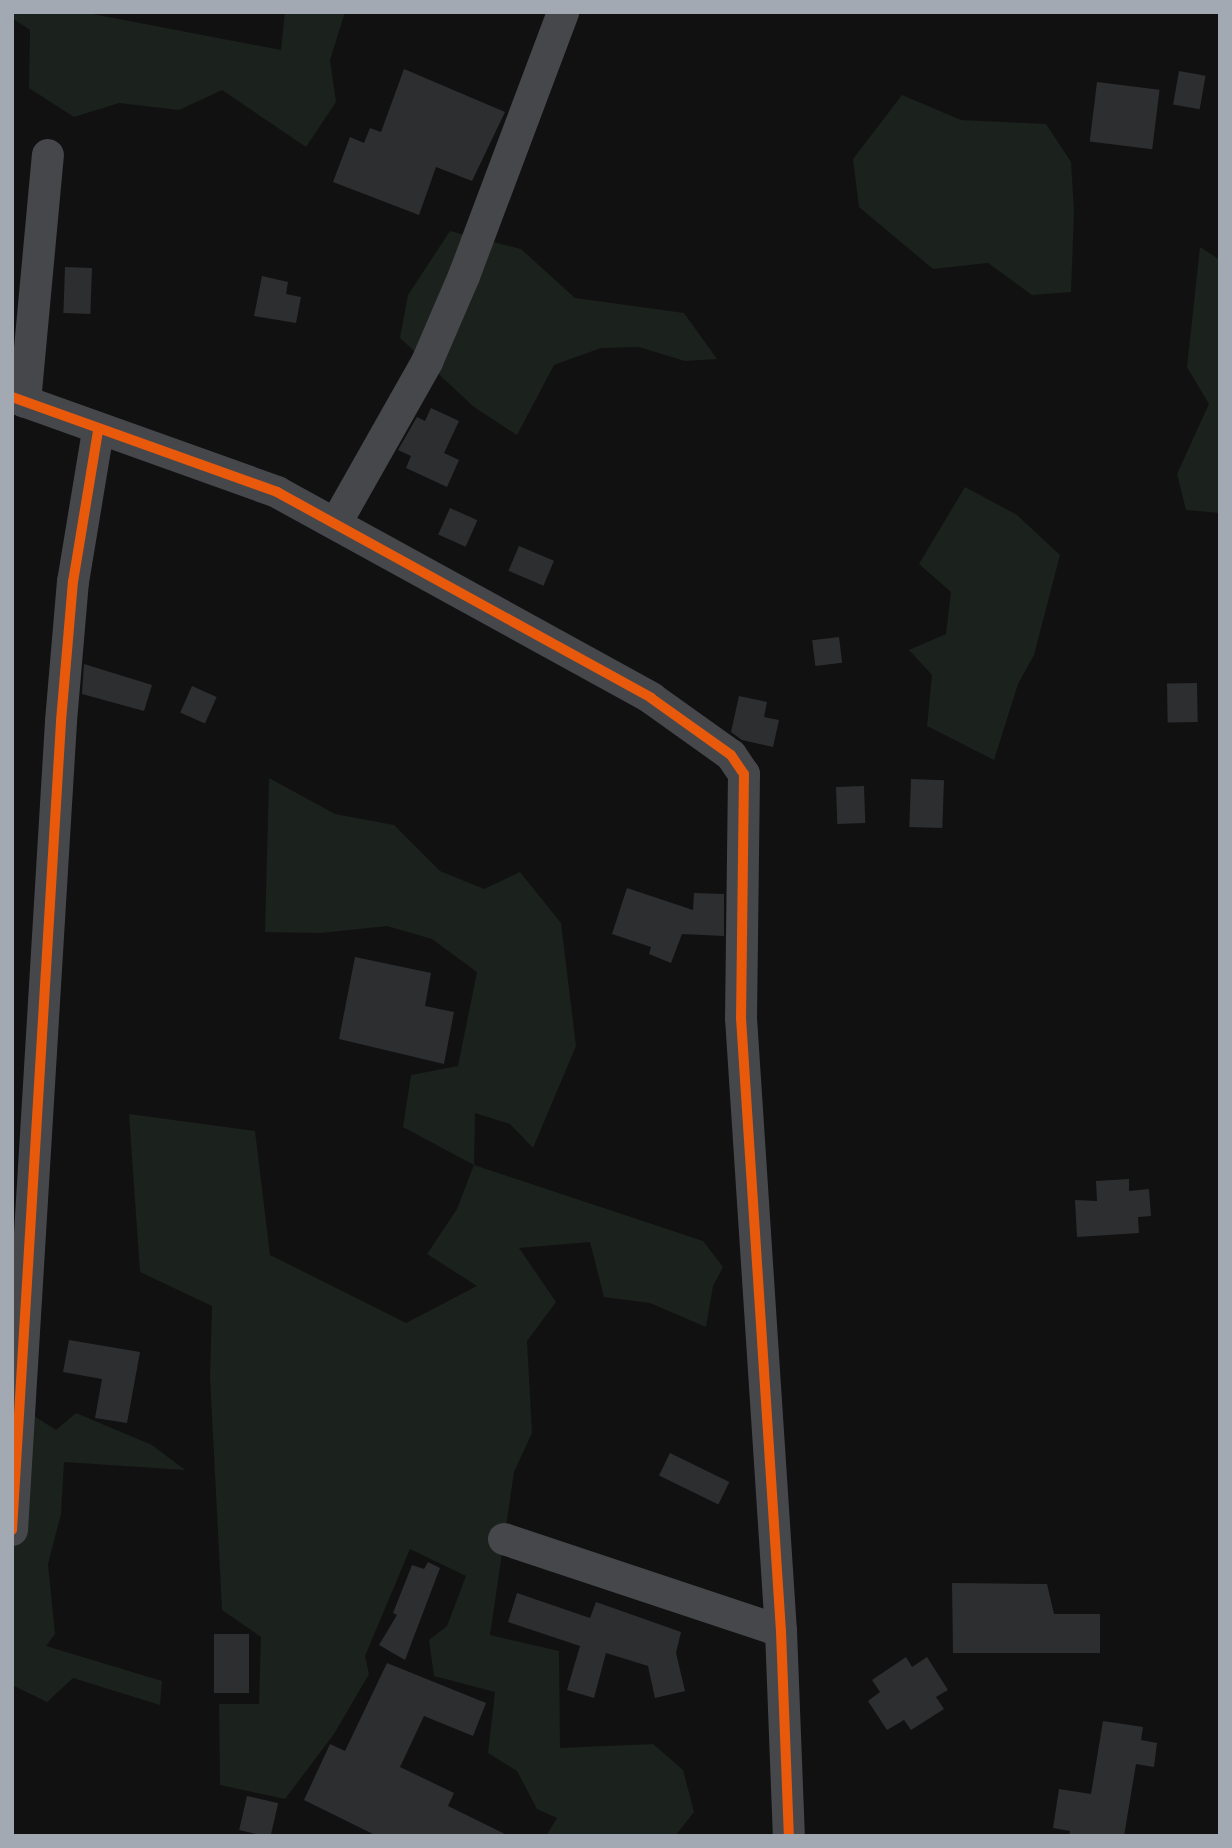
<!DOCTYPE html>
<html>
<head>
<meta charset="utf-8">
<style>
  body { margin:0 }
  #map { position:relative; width:1232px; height:1848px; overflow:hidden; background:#111112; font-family:Raleway,sans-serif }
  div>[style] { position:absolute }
  .green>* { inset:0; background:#1b211c }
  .building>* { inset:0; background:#2d2e2f; transform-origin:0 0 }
  .minor>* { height:32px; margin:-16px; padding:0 16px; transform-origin:16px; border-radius:16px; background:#46474a }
  .cycleway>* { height:10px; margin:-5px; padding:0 5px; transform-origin:5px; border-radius:5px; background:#e8590c }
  span { translate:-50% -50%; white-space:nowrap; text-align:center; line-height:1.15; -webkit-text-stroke:7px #0c0c0d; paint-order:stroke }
  .frame { position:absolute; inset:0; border:14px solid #a3a9b2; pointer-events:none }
</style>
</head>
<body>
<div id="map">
  <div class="green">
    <i style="clip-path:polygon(12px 12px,82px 12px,281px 50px,285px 12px,345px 12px,330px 60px,336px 102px,306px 147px,222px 90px,179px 110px,119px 103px,74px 117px,29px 88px,30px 30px,12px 18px)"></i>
    <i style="clip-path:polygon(902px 95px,961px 120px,1046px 124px,1071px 162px,1074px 212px,1071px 292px,1032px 295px,988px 263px,933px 269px,859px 207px,853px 159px)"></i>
    <i style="clip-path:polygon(450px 231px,521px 249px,575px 298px,684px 313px,717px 359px,685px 361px,639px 347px,601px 348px,554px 365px,517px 435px,474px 407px,400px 338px,408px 295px)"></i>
    <i style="clip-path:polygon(1200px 247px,1220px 260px,1220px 513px,1186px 510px,1177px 474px,1209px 404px,1187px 367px)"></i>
    <i style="clip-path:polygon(965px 487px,1017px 515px,1060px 555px,1034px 655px,1018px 684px,994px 760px,927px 726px,932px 675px,909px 650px,946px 634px,951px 592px,919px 564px)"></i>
    <i style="clip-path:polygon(269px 778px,335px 814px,394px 825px,440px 871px,484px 889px,520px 872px,561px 923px,576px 1046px,533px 1148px,510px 1124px,475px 1113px,474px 1165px,703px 1241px,723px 1267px,713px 1286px,706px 1327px,650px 1303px,604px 1297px,590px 1242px,519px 1248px,556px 1302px,527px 1341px,532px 1433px,514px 1472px,490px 1635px,559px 1651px,560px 1748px,653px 1744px,683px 1770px,694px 1812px,675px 1836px,546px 1836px,557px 1818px,537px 1809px,517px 1771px,488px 1753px,495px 1692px,434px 1676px,429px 1640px,447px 1626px,466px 1576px,410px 1549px,365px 1656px,369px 1674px,334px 1734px,285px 1799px,220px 1785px,219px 1704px,259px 1704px,261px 1637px,222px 1610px,210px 1377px,212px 1306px,140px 1272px,129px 1114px,255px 1131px,270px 1255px,406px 1323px,477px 1286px,427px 1254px,457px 1209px,474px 1165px,403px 1127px,411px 1075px,458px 1066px,477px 972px,432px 939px,387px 926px,321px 933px,265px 932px)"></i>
    <i style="clip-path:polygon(12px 1402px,56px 1430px,76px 1413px,152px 1445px,185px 1470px,64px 1462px,61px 1514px,48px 1564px,55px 1634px,46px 1646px,162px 1681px,160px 1705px,73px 1678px,47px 1702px,12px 1685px)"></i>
  </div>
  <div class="building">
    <i style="clip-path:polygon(404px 69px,505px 112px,472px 181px,436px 167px,419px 215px,333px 182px,350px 137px,364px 143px,370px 128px,381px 132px)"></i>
    <i style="left:1179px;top:71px;width:27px;height:34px;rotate:10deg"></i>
    <i style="left:1097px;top:82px;width:63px;height:60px;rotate:7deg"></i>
    <i style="left:65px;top:267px;width:27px;height:46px;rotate:2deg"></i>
    <i style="clip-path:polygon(262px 276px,288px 282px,286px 294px,301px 297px,296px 323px,254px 316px)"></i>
    <i style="clip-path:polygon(431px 408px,459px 421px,444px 453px,459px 460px,447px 487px,406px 468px,411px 456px,398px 450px,417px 417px,425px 421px)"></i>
    <i style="left:450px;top:508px;width:30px;height:29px;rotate:24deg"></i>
    <i style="left:519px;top:546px;width:38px;height:27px;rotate:23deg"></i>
    <i style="left:839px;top:637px;width:26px;height:27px;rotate:83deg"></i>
    <i style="clip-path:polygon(84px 664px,152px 685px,144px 711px,82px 694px)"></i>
    <i style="left:1197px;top:683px;width:39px;height:30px;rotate:89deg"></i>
    <i style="left:192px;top:686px;width:27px;height:29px;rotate:24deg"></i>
    <i style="clip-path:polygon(739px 696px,767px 702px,764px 717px,779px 720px,773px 747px,742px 740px,731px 732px)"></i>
    <i style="left:911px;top:779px;width:33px;height:48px;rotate:2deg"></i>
    <i style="left:864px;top:786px;width:37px;height:28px;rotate:88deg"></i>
    <i style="clip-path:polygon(627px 888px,693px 910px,694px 893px,724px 894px,724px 936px,682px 934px,671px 963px,649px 954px,651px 947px,612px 934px)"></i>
    <i style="clip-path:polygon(355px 957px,431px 973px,425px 1006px,454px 1012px,444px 1064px,339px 1039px)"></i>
    <i style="clip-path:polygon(1129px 1179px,1129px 1191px,1149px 1189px,1151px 1216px,1138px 1217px,1139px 1233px,1077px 1237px,1075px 1200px,1097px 1201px,1096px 1181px)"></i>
    <i style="clip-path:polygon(69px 1340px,140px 1352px,127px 1423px,95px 1418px,102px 1379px,63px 1372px)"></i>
    <i style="left:670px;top:1453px;width:66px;height:25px;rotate:26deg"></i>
    <i style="clip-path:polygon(428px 1562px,440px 1568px,405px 1660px,379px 1645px,397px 1615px,393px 1613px,412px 1565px,424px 1569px)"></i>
    <i style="clip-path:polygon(952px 1583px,1047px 1584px,1054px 1614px,1100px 1614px,1100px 1653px,953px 1653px)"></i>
    <i style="clip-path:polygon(517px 1593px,590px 1618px,596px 1602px,681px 1632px,676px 1653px,685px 1691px,655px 1698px,648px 1666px,606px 1653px,594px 1698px,567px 1690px,580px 1646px,508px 1622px)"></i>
    <i style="left:214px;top:1634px;width:35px;height:59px"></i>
    <i style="clip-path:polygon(906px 1657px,912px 1667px,927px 1657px,948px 1690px,936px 1697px,944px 1709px,911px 1730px,904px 1720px,887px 1730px,868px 1701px,880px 1692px,872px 1680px)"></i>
    <i style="clip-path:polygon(387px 1663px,486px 1703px,473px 1736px,424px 1716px,400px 1767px,454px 1793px,448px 1806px,509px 1836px,377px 1836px,304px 1800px,330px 1744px,345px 1751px)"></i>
    <i style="clip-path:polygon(1103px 1721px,1143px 1727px,1141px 1740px,1157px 1743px,1154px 1767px,1136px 1764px,1124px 1836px,1069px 1836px,1070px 1831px,1053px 1828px,1059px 1789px,1091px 1794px)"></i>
    <i style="left:247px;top:1796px;width:32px;height:35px;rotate:13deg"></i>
  </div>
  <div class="minor">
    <i style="left:12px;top:397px;width:282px;rotate:19.7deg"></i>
    <i style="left:277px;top:492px;width:427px;rotate:28.8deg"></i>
    <i style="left:651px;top:698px;width:98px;rotate:35.5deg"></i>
    <i style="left:731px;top:755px;width:23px;rotate:56deg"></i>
    <i style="left:744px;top:774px;width:244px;rotate:90.7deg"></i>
    <i style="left:741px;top:1018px;width:614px;rotate:86.27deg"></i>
    <i style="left:781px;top:1631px;width:205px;rotate:87.8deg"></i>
    <i style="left:25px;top:402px;width:248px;rotate:-84.7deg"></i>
    <i style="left:336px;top:523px;width:185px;rotate:-60.5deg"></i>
    <i style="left:427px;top:362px;width:94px;rotate:-66.7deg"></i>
    <i style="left:464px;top:276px;width:282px;rotate:-69.4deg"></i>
    <i style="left:12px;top:1530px;width:810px;rotate:-86.53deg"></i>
    <i style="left:61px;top:721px;width:140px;rotate:-85.1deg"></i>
    <i style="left:73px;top:582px;width:153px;rotate:-80.6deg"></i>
    <i style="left:504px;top:1539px;width:292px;rotate:18.4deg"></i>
  </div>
  <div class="cycleway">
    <i style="left:12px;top:397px;width:282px;rotate:19.7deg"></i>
    <i style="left:277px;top:492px;width:427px;rotate:28.8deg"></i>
    <i style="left:651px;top:698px;width:98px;rotate:35.5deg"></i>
    <i style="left:731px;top:755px;width:23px;rotate:56deg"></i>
    <i style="left:744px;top:774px;width:244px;rotate:90.7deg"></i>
    <i style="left:741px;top:1018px;width:614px;rotate:86.27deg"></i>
    <i style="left:781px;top:1631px;width:205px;rotate:87.8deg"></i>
    <i style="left:12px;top:1530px;width:810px;rotate:-86.53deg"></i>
    <i style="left:61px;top:721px;width:140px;rotate:-85.1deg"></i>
    <i style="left:73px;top:582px;width:153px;rotate:-80.6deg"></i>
  </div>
  <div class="frame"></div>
</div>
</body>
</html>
